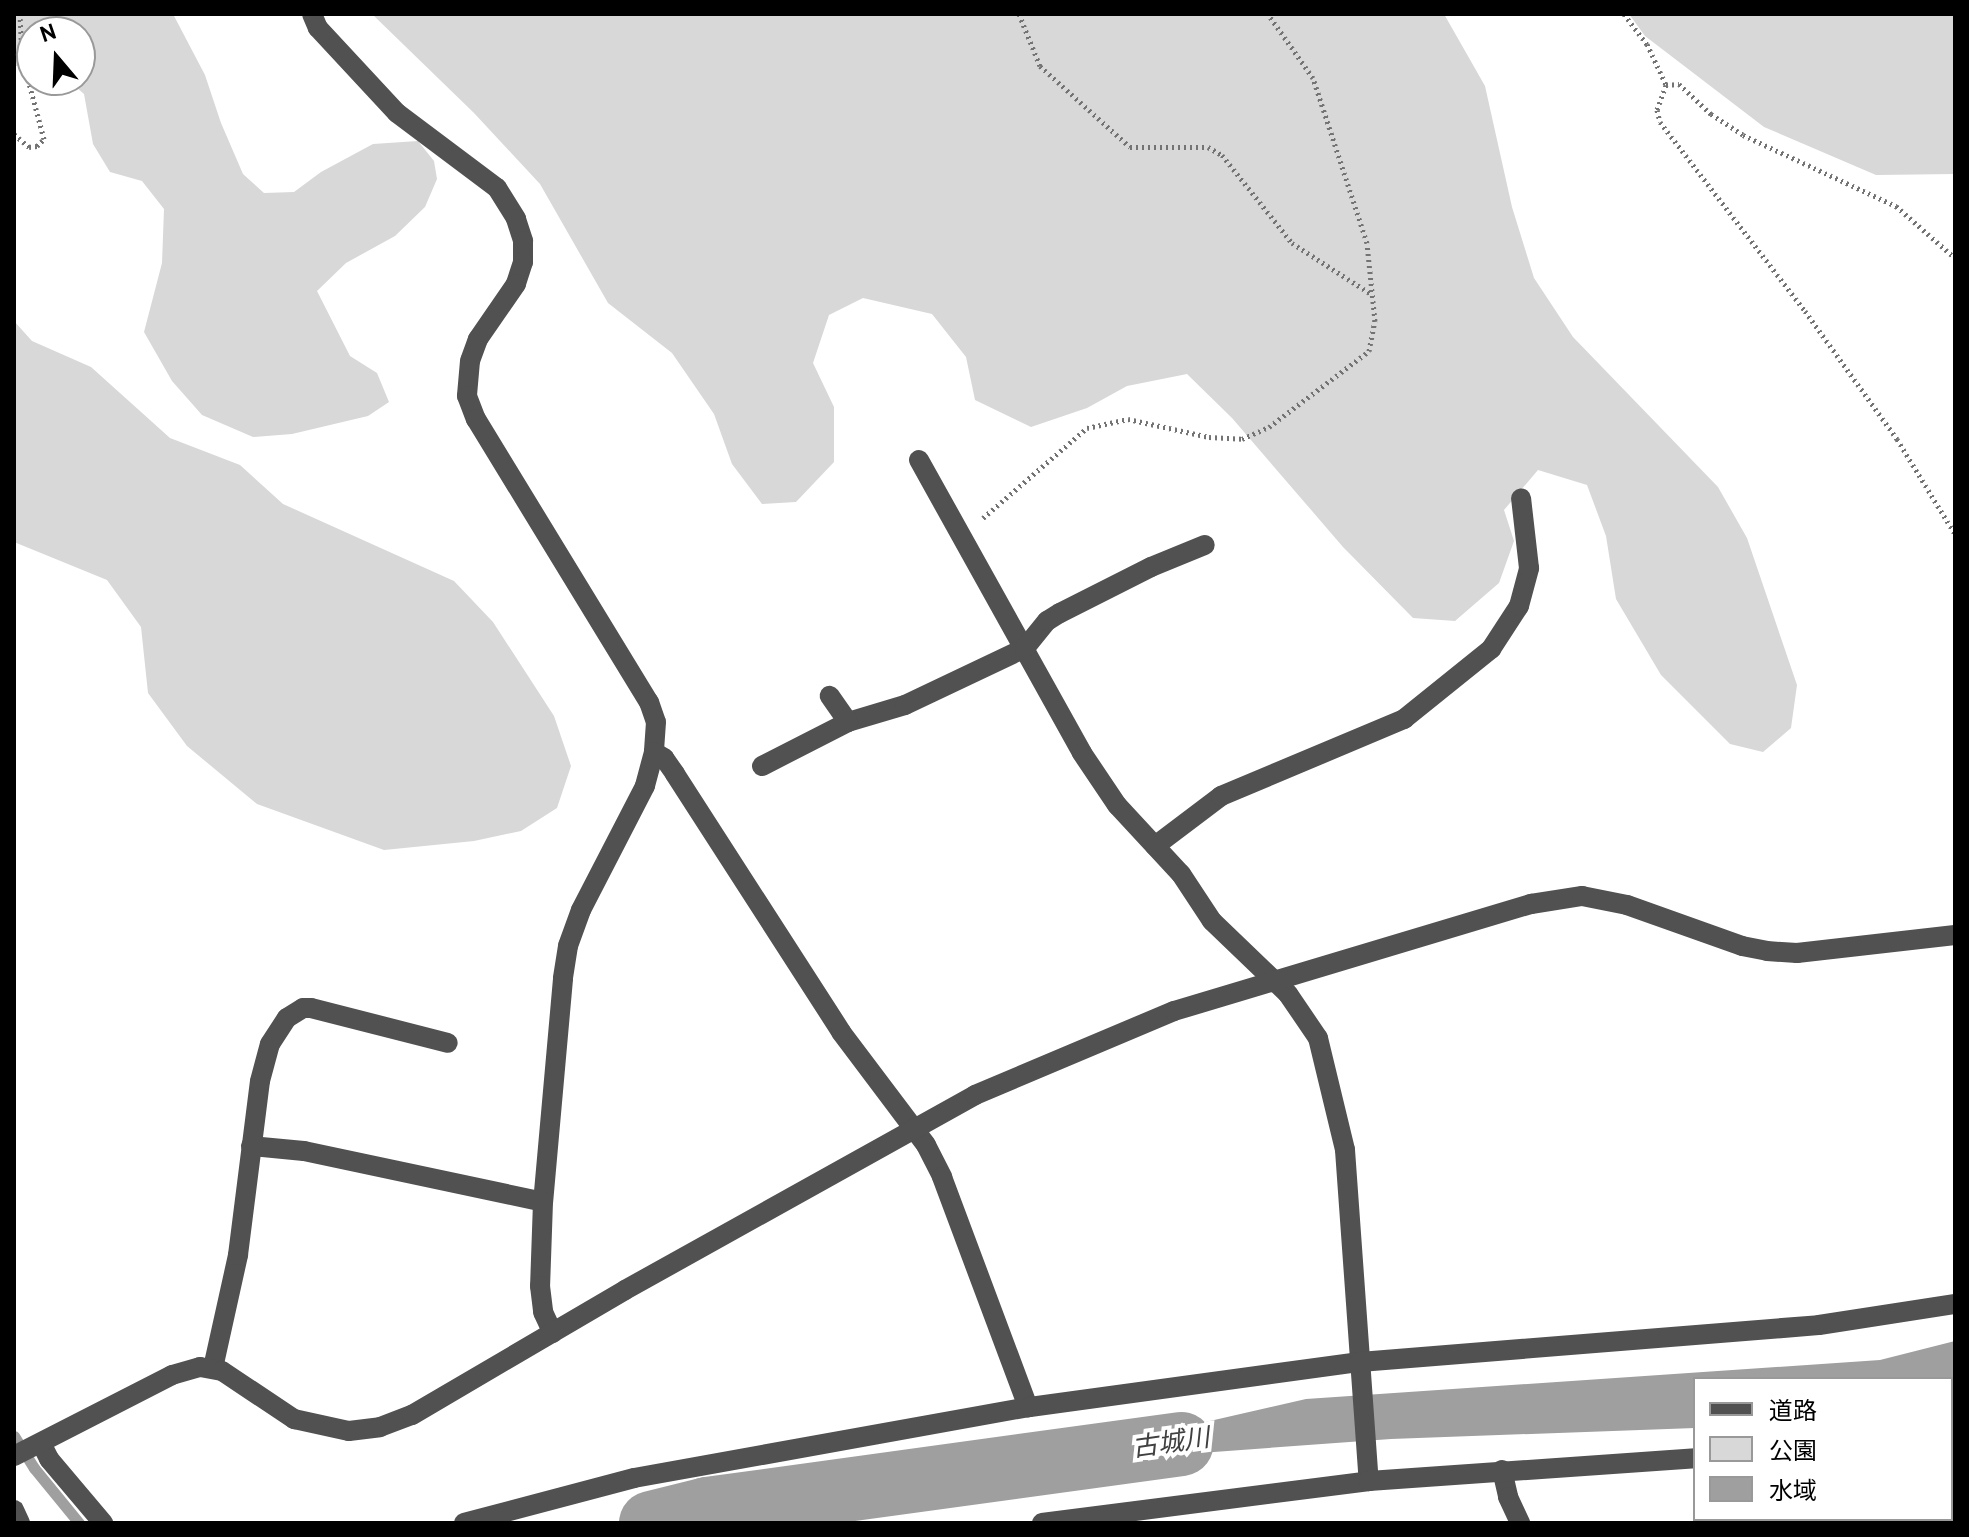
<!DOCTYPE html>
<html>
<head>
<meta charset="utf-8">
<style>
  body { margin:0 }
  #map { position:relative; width:1969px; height:1537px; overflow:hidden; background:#fff; font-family:Overpass,"Noto Sans JP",sans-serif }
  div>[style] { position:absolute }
  .green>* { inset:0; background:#d8d8d8 }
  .water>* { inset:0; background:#9f9f9f }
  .stream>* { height:11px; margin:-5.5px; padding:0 5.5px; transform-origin:5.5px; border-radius:5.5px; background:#9f9f9f }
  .river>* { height:64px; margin:-32px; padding:0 32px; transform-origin:32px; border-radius:32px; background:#9f9f9f }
  .path>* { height:5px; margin-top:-2.5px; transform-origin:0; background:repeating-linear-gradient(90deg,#737373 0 2px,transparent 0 6px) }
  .minor>* { height:20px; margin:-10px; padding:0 10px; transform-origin:10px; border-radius:10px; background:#515151 }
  span { translate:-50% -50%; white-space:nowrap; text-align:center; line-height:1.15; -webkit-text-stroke:8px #fff; paint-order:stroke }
  .water-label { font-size:26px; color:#404040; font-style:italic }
  .frame { position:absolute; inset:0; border:16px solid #000; pointer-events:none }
  .legend { position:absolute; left:1693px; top:1377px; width:260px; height:144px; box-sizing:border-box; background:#fff; border:2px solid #999; margin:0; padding:10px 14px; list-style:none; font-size:24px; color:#000 }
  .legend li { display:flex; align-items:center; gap:16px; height:40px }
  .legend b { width:40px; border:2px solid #999 }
  .north { position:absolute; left:16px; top:16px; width:80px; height:80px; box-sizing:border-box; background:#fff; border:2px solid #999; border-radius:50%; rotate:341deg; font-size:22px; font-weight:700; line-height:32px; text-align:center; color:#000 }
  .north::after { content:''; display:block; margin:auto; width:28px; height:36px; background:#000; clip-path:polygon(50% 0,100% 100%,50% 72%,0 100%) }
</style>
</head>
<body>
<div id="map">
  <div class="green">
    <i style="clip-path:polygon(14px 14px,173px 14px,205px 75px,221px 123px,243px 174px,264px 193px,294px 192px,321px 172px,373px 144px,418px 141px,434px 161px,437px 179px,425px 207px,395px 236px,346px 263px,317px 291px,350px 356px,377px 373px,389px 402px,368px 416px,292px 434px,253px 437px,202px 415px,172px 381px,144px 332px,162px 263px,164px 209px,142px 181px,110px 172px,93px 144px,84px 94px,68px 80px,80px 80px,80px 32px,32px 32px,32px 66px,14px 66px)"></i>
    <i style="clip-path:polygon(372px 14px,1444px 14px,1485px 86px,1512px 207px,1534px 278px,1573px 337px,1718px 487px,1747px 538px,1797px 685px,1791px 728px,1763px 752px,1730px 744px,1661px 675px,1616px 599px,1606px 536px,1587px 485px,1538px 470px,1504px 510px,1514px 541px,1499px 583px,1455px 621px,1413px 618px,1343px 547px,1232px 418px,1187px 374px,1127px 386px,1087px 408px,1031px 427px,975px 400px,966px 357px,932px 314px,863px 298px,829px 315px,813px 363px,834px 407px,834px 462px,796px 502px,762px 504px,732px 464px,714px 414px,672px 353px,608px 303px,540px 184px,474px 113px)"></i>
    <i style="clip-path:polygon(1629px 14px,1955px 14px,1955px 174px,1876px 175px,1764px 127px,1645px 36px)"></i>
    <i style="clip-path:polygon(14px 321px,32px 341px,91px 367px,170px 438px,240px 465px,283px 504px,454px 581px,493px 622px,554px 716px,571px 766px,557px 808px,521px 831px,474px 841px,384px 850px,257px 804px,187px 746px,148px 693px,141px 627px,107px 580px,14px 542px)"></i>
  </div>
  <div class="water">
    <i style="clip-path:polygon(1955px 1341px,1955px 1398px,1951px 1399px,1951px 1379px,1695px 1379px,1695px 1428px,1391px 1439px,1159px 1456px,1057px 1456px,1306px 1399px,1880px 1360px)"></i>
  </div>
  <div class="stream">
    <i style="left:14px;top:1436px;width:38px;rotate:58deg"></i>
    <i style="left:34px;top:1468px;width:71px;rotate:50.7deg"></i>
  </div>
  <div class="river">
    <i style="left:651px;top:1523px;width:58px;rotate:-14deg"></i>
    <i style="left:707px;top:1509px;width:479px;rotate:-7.8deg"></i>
  </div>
  <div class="path">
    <i style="left:1019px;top:14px;width:56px;rotate:68deg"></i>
    <i style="left:1040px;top:66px;width:121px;rotate:42deg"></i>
    <i style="left:1130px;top:147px;width:78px"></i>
    <i style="left:1208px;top:147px;width:16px;rotate:30deg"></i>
    <i style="left:1222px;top:155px;width:112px;rotate:51.5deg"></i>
    <i style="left:1292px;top:243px;width:94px;rotate:32.8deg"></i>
    <i style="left:1624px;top:14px;width:38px;rotate:53deg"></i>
    <i style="left:1647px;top:44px;width:45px;rotate:65.1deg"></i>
    <i style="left:1666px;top:85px;width:27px;rotate:110deg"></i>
    <i style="left:1657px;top:110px;width:12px;rotate:76deg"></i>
    <i style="left:1660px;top:122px;width:238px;rotate:52.5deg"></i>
    <i style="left:1805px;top:311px;width:158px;rotate:54.3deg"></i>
    <i style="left:1897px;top:439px;width:111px;rotate:58.6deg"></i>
    <i style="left:1666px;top:85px;width:13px;rotate:-4deg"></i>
    <i style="left:1679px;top:84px;width:44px;rotate:43.2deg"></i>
    <i style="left:1711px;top:114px;width:38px;rotate:33deg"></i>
    <i style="left:1743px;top:135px;width:169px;rotate:24.9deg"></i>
    <i style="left:1896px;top:206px;width:79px;rotate:41.4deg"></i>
    <i style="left:14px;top:134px;width:20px;rotate:41deg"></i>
    <i style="left:29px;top:147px;width:8px;rotate:-7deg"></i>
    <i style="left:37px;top:146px;width:10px;rotate:-45deg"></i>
    <i style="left:44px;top:139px;width:85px;rotate:-105deg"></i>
    <i style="left:22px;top:57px;width:43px;rotate:-92.7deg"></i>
    <i style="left:983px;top:518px;width:138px;rotate:-40.9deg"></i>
    <i style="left:1087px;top:428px;width:42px;rotate:-12.4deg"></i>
    <i style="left:1128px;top:419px;width:83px;rotate:12.5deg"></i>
    <i style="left:1209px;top:437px;width:33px;rotate:3deg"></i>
    <i style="left:1242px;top:439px;width:30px;rotate:-24deg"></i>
    <i style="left:1269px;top:427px;width:126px;rotate:-37.2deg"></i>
    <i style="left:1369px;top:351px;width:31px;rotate:-79deg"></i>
    <i style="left:1375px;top:321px;width:78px;rotate:-95.9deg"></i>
    <i style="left:1367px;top:243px;width:174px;rotate:-108.1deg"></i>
    <i style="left:1313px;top:78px;width:78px;rotate:-125.1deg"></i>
  </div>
  <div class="minor">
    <i style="left:312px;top:14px;width:15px;rotate:67deg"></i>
    <i style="left:318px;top:28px;width:116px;rotate:47.1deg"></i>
    <i style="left:397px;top:113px;width:125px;rotate:36.9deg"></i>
    <i style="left:497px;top:188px;width:36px;rotate:58deg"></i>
    <i style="left:516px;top:219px;width:23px;rotate:72deg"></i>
    <i style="left:523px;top:241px;width:21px;rotate:90deg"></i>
    <i style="left:523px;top:262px;width:23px;rotate:108deg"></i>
    <i style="left:516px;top:284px;width:67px;rotate:124.6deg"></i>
    <i style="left:478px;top:339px;width:23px;rotate:110deg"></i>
    <i style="left:470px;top:361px;width:35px;rotate:95deg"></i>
    <i style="left:467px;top:396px;width:25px;rotate:69deg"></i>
    <i style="left:476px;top:419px;width:332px;rotate:58.6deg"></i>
    <i style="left:649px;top:702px;width:21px;rotate:71deg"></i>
    <i style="left:656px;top:722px;width:30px;rotate:94deg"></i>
    <i style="left:654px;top:752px;width:35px;rotate:105deg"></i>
    <i style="left:645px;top:786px;width:140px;rotate:117.3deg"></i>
    <i style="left:581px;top:910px;width:38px;rotate:110deg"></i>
    <i style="left:568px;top:946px;width:33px;rotate:99deg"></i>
    <i style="left:563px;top:979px;width:224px;rotate:95.1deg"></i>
    <i style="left:543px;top:1202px;width:84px;rotate:92deg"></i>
    <i style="left:540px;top:1286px;width:26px;rotate:83deg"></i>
    <i style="left:543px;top:1312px;width:23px;rotate:65deg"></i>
    <i style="left:919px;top:460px;width:335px;rotate:60.9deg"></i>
    <i style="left:1082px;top:753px;width:63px;rotate:56.1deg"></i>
    <i style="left:1117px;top:805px;width:94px;rotate:47.2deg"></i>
    <i style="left:1181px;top:874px;width:56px;rotate:56.6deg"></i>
    <i style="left:1212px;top:921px;width:105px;rotate:43.8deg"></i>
    <i style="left:1288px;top:994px;width:53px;rotate:55.7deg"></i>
    <i style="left:1318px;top:1038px;width:115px;rotate:76.4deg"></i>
    <i style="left:1345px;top:1150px;width:332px;rotate:85.9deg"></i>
    <i style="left:848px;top:722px;width:59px;rotate:-16.6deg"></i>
    <i style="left:905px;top:705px;width:133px;rotate:-25.4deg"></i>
    <i style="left:1025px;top:648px;width:35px;rotate:-51deg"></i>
    <i style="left:1047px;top:621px;width:15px;rotate:-32deg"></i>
    <i style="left:1060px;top:613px;width:102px;rotate:-26.8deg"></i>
    <i style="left:1151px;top:567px;width:58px;rotate:-22.2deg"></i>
    <i style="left:654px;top:752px;width:12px;rotate:31deg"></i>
    <i style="left:664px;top:758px;width:19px;rotate:55deg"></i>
    <i style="left:675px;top:774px;width:307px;rotate:57.2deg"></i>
    <i style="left:841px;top:1032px;width:141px;rotate:53deg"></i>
    <i style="left:926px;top:1145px;width:36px;rotate:63deg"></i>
    <i style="left:942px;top:1177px;width:246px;rotate:69.5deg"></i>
    <i style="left:762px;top:766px;width:97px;rotate:-27.1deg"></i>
    <i style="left:848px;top:722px;width:32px;rotate:-125deg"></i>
    <i style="left:1155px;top:846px;width:83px;rotate:-37.1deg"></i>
    <i style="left:1221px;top:796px;width:199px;rotate:-22.8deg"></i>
    <i style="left:1404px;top:719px;width:112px;rotate:-38.8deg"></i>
    <i style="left:1491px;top:649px;width:51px;rotate:-56.9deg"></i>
    <i style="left:1519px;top:606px;width:39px;rotate:-75deg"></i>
    <i style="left:1529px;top:568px;width:70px;rotate:-96.5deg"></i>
    <i style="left:251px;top:1146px;width:53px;rotate:5.4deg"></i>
    <i style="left:304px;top:1151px;width:244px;rotate:12deg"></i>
    <i style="left:213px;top:1368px;width:116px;rotate:-77.5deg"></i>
    <i style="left:238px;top:1255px;width:175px;rotate:-82.8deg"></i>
    <i style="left:260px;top:1081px;width:38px;rotate:-75deg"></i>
    <i style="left:270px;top:1044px;width:31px;rotate:-57deg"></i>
    <i style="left:287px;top:1018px;width:19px;rotate:-32deg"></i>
    <i style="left:303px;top:1008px;width:8px"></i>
    <i style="left:311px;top:1008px;width:141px;rotate:14.3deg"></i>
    <i style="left:1951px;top:1435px;width:4px;rotate:-14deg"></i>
    <i style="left:41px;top:1443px;width:18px;rotate:63deg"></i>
    <i style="left:49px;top:1459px;width:84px;rotate:49.8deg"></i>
    <i style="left:14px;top:1456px;width:178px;rotate:-27.1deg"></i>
    <i style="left:172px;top:1375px;width:29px;rotate:-16deg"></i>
    <i style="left:200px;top:1367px;width:22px;rotate:10deg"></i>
    <i style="left:222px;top:1371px;width:87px;rotate:33.7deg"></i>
    <i style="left:294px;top:1419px;width:56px;rotate:12.3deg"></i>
    <i style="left:349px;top:1431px;width:31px;rotate:-7deg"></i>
    <i style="left:380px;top:1427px;width:34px;rotate:-21deg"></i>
    <i style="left:412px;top:1415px;width:247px;rotate:-30.4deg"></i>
    <i style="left:625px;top:1290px;width:401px;rotate:-29.1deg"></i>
    <i style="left:975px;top:1095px;width:216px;rotate:-22.9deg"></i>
    <i style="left:1174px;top:1011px;width:373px;rotate:-16.7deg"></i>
    <i style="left:1531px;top:904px;width:52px;rotate:-8.9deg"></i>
    <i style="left:1582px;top:896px;width:46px;rotate:11.3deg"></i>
    <i style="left:1627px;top:905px;width:122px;rotate:19.6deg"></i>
    <i style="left:1742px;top:946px;width:25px;rotate:11deg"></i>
    <i style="left:1767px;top:951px;width:30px;rotate:4deg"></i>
    <i style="left:1797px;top:953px;width:159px;rotate:-6.5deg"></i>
    <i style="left:1502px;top:1470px;width:28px;rotate:77deg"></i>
    <i style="left:1508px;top:1497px;width:29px;rotate:65deg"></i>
    <i style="left:14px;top:1510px;width:14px;rotate:65deg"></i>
    <i style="left:464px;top:1523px;width:176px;rotate:-14.8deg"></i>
    <i style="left:634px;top:1478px;width:402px;rotate:-10.2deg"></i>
    <i style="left:1030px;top:1407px;width:333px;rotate:-7.8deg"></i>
    <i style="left:1360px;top:1362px;width:460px;rotate:-4.6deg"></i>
    <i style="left:1819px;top:1325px;width:138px;rotate:-8.8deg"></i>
    <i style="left:1042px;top:1523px;width:330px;rotate:-7.3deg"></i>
    <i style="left:1369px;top:1481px;width:327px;rotate:-4deg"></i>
  </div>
  <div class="water-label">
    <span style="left:1171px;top:1445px;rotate:-8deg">古城川</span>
  </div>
  <div class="frame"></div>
  <ul class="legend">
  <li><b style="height:10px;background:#515151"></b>道路</li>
  <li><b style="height:22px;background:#d8d8d8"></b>公園</li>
  <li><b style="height:22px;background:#9f9f9f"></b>水域</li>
  </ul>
  <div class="north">N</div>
</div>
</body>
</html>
